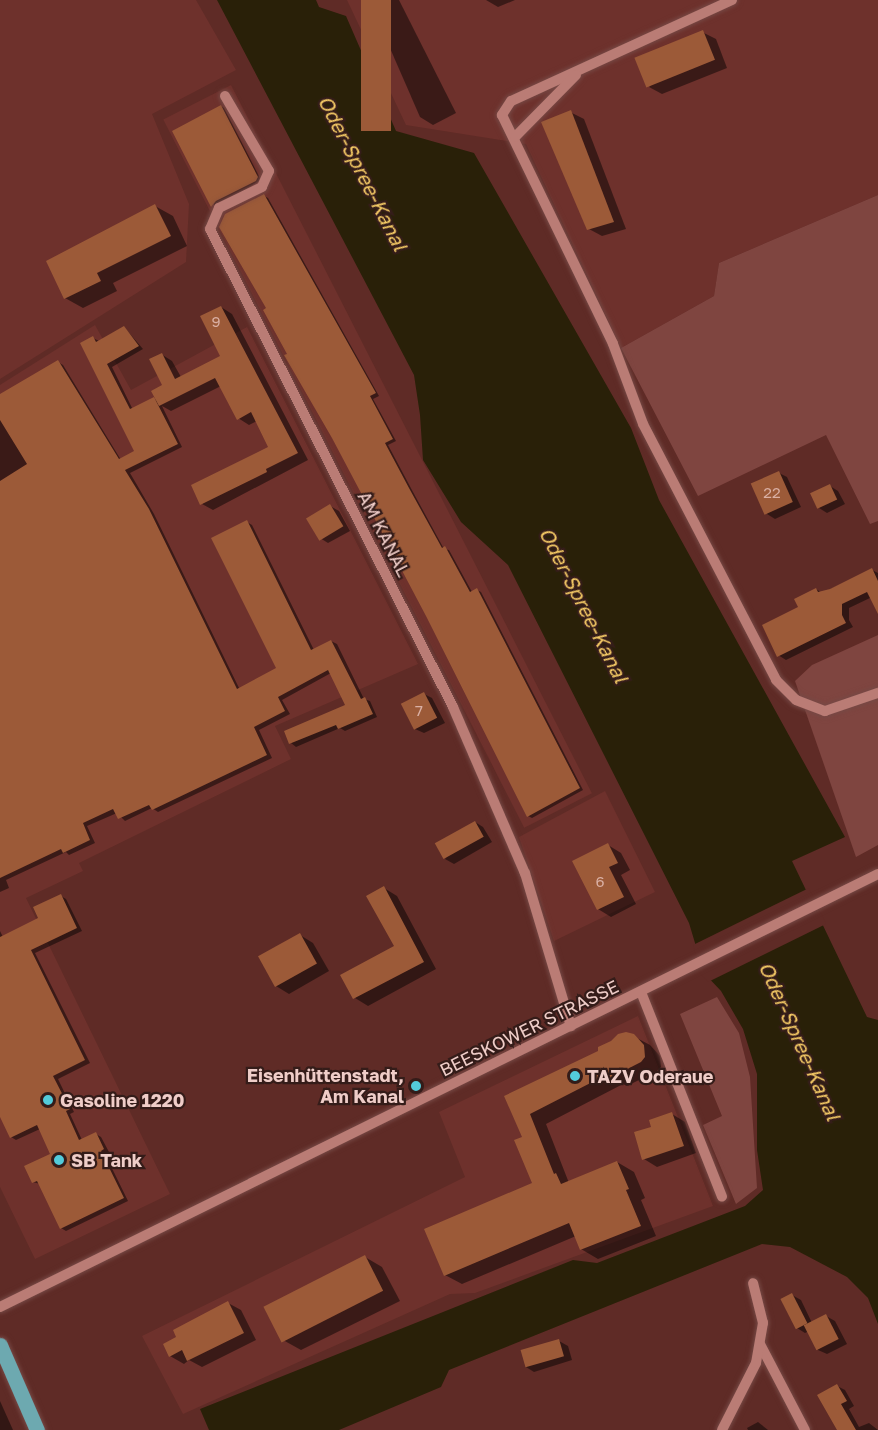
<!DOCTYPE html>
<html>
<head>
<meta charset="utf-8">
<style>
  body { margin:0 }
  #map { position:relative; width:878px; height:1430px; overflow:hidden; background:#5f2b26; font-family:"Golos Text",sans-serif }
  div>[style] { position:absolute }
  .built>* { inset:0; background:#6e312c; transform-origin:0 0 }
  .green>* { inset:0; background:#7f4540 }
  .water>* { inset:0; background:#292008 }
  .pier>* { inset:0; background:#5f2b26 }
  .shadow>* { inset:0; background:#0007 }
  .building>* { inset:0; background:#9c5a38; transform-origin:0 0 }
  .roads { filter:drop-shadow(0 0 2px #764945) drop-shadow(0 0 2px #764945) }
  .minor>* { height:10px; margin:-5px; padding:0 5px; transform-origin:5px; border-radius:5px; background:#ba7c75 }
  .major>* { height:15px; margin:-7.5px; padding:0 7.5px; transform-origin:7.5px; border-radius:7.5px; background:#6da9b0 }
  .dots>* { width:16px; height:16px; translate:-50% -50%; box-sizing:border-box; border:3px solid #341c19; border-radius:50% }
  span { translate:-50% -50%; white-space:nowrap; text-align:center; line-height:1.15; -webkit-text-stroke:4.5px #341c19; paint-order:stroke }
  .number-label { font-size:15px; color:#dab0a4 }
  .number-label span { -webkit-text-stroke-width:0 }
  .street-label { font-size:18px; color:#efcdc8 }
  .poi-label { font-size:18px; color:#efcdc8; font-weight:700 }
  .right { translate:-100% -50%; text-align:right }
  .left { translate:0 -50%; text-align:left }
  .water-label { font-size:20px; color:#f7cc66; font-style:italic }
</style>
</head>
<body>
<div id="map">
  <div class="built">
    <i style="clip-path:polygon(0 0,196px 0,236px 70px,152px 114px,189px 204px,186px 262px,0 379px)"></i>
    <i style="clip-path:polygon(347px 0,878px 0,878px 195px,719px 263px,714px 296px,621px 348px,526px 144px,406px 125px)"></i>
    <i style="left:231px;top:85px;width:795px;height:76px;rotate:63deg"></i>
    <i style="clip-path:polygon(95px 325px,131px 390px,247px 327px,418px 664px,275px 726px,291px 759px,79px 863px,83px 871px,26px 898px,170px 1194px,35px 1259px,0 1187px,0 385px)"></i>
    <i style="clip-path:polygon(605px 791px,655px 892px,554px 941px,519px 837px)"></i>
    <i style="clip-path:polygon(638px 1016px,713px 1206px,475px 1293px,450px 1294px,183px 1414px,142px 1336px,465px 1177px,439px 1112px)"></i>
  </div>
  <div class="green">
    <i style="clip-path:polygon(878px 195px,878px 521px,870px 524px,826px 435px,698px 496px,621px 348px,714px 296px,719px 263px)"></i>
    <i style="clip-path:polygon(878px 635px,878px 845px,856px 857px,795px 681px,812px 665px)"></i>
    <i style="clip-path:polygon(717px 997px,739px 1033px,750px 1077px,757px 1188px,736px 1204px,703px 1125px,722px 1116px,680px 1014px)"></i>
  </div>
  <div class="water">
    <i style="clip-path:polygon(217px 0,316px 0,319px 7px,346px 16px,396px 131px,474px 153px,631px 428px,659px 500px,845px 837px,792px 861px,867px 1017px,878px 1020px,878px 1324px,868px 1298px,847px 1277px,790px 1247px,762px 1244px,449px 1370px,441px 1387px,339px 1430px,209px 1430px,200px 1409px,573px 1260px,597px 1263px,745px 1206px,763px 1190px,757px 1150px,757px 1074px,743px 1029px,721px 991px,704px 973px,689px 923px,508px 565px,461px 522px,423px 460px,420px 415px,414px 375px)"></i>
  </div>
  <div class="pier">
    <i style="clip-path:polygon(809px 888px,826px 924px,708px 982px,701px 974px,693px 945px)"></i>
  </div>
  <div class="shadow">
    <i style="clip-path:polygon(369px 0,399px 0,456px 113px,433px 125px,420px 117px)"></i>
    <i style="clip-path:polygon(486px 0,515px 0,498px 7px)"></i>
    <i style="clip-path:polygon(702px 32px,716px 39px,727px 68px,662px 94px,649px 87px)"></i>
    <i style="clip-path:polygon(221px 106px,224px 108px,261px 180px,216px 208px,174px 132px)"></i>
    <i style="clip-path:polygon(570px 112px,584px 119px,626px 229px,602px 236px,589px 229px)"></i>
    <i style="clip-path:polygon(264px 196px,268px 198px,379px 396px,373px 399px,396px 441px,388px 445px,413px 492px,444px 549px,449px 550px,472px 592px,477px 590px,481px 592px,583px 790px,532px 818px,528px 816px,473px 702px,268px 309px)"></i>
    <i style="clip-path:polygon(155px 206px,173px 216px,187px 246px,113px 283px,117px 291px,83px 308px,65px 298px)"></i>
    <i style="clip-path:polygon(221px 307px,232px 314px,308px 460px,213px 510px,202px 504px,271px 448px,257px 421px,249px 425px,238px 418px,221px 386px,171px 411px,162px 406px,182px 447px,130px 473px,154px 514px,240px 690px,278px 669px,247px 522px,252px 525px,314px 650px,331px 641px,337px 644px,364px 699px,370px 701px,377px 717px,345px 731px,340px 728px,296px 747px,291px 743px,286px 732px,347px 706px,331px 673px,282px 700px,290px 714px,259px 730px,272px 758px,158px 812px,152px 808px,125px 821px,117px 813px,87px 826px,95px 843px,69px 855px,66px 852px,6px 880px,9px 888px,0 892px,0 397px,58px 362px,63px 365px,121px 460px,136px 451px,93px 338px,99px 341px,124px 327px,143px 349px,112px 367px,133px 410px,154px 399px,158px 401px,164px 386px,161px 354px,172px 361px,181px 377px,222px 356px)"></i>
    <i style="clip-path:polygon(779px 473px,787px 477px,801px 507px,775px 519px,767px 514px)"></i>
    <i style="clip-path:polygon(830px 486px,838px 491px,845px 504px,827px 513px,819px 508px)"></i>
    <i style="clip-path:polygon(330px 506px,339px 511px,350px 531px,328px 543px,320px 538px)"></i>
    <i style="clip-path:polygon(872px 570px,878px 573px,878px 611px,872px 597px,849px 608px,849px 620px,853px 627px,786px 660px,778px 655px,800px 607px,816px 589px,822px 593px)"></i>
    <i style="clip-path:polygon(424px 694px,432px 698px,445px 723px,424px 733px,415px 729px)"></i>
    <i style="clip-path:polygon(475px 822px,483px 827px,492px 842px,454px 864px,445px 859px)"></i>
    <i style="clip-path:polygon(608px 845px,621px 853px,630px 870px,621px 875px,636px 904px,611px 917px,598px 909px)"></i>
    <i style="clip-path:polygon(384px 888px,397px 896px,436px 969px,368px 1006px,355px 998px,396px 946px)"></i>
    <i style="clip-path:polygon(61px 896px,66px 899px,82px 931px,35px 953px,90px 1063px,58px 1079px,74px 1112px,70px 1114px,82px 1140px,96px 1134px,101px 1137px,109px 1152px,105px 1154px,128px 1201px,66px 1231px,61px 1228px,40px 1184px,33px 1182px,52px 1155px,40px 1129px,16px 1140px,11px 1137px,0 1113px,0 931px,3px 937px,40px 918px)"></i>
    <i style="clip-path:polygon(300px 935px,313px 943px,329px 971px,289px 994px,276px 986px)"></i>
    <i style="clip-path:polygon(633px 1036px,650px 1045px,660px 1056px,661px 1067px,657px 1071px,627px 1086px,623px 1084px,546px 1124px,569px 1183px,617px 1162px,634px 1172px,645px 1198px,641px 1200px,656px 1236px,598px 1259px,581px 1249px,576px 1236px,462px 1284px,445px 1275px,534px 1184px,524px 1138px,506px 1097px)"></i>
    <i style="clip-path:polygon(672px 1114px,685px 1122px,696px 1153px,657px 1167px,644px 1159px,652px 1128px)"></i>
    <i style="clip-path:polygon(365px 1257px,382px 1267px,400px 1301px,301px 1350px,283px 1340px)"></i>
    <i style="clip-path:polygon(792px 1295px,801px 1300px,812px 1323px,826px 1316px,835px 1321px,847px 1344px,827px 1354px,818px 1350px,809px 1331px,805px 1333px,797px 1328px)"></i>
    <i style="clip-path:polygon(228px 1303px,241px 1310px,256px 1340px,202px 1367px,189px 1360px,184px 1364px,170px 1356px,178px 1338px)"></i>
    <i style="clip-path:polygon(559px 1341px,568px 1346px,572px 1360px,534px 1372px,526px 1367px)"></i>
    <i style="clip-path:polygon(837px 1386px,845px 1390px,854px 1406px,849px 1409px,859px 1427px,869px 1423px,878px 1430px,844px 1430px)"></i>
    <i style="clip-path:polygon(0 1401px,13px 1430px,0 1430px)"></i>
    <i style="clip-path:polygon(758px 1422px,768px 1430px,748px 1430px,747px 1428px)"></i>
  </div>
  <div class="building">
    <i style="left:361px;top:0;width:30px;height:131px"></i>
    <i style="left:703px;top:30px;width:32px;height:74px;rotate:68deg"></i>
    <i style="clip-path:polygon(221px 105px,258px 177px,256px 181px,216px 201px,211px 207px,172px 131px)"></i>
    <i style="clip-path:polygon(571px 110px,614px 222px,587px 230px,541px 122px)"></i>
    <i style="clip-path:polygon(264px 194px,376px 393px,370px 396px,393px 439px,385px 443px,409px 488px,442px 548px,445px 546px,470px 592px,477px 588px,580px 788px,527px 817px,426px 616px,332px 438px,284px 355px,287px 354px,263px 310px,266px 308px,219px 227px,225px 214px)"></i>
    <i style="clip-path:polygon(155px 204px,171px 236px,97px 273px,101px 281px,64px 299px,46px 261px)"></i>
    <i style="clip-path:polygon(221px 306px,298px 453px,266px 469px,267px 472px,200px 505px,191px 485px,268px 447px,251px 412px,237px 420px,215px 378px,159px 406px,151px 391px,162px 385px,149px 359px,162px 353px,175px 379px,220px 356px,200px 316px)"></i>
    <i style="clip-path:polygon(124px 326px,139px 346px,107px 364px,130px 409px,154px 397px,178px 444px,125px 470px,149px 509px,237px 689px,276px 668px,211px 538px,247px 520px,311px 650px,331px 640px,361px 699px,365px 697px,373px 714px,338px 729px,336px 725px,289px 744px,284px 731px,345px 705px,328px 670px,278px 697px,285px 711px,254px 727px,267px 755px,152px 810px,149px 805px,118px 819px,113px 809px,83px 823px,90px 840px,63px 853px,61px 849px,0 878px,0 481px,27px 464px,0 420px,0 394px,58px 360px,119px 459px,134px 451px,80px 343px,93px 336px,96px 342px)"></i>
    <i style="left:779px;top:471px;width:34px;height:31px;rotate:66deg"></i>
    <i style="left:830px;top:484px;width:17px;height:22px;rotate:65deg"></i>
    <i style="left:330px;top:504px;width:26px;height:28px;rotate:59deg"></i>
    <i style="clip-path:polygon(872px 568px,878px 581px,878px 614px,867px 592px,842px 604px,842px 615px,846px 623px,777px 657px,762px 625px,798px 607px,794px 599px,816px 588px,818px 592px,830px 589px)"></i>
    <i style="left:424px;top:692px;width:29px;height:26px;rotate:63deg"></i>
    <i style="left:475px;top:821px;width:18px;height:46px;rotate:61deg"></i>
    <i style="clip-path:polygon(608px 843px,618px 863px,609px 867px,624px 897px,597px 910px,572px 861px)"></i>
    <i style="clip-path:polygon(384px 886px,424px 962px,353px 999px,340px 975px,394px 946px,366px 896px)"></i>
    <i style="clip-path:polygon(61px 894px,77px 928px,31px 950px,85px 1060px,53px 1076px,70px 1109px,66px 1111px,79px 1140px,96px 1132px,104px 1149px,101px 1151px,124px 1198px,60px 1229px,37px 1181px,32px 1183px,24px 1166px,50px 1154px,37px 1125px,10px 1138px,0 1117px,0 937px,38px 918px,33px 907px)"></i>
    <i style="left:300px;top:933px;width:35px;height:48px;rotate:61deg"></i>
    <i style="clip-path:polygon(626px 1032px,634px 1034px,644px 1045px,645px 1057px,641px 1062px,610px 1078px,608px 1074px,530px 1114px,554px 1174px,556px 1173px,561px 1184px,617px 1161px,629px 1189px,626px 1190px,641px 1226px,580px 1250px,569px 1223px,444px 1276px,424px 1229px,532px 1183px,514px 1140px,522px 1137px,504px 1096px,598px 1051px,598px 1047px,611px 1041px,618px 1034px)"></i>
    <i style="clip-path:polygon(672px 1112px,684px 1146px,642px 1160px,634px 1132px,651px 1127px,649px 1120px)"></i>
    <i style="left:365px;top:1255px;width:40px;height:114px;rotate:63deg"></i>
    <i style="left:792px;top:1293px;width:34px;height:13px;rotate:63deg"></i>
    <i style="clip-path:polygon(228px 1301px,244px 1333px,187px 1361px,182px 1350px,169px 1357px,163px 1344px,176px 1337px,173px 1330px)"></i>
    <i style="left:826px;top:1314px;width:28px;height:25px;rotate:63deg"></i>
    <i style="left:559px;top:1339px;width:18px;height:40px;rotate:74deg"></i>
    <i style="clip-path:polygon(837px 1384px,847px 1401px,841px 1404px,856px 1430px,837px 1430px,817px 1395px)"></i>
  </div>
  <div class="roads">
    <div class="minor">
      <i style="left:732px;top:0;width:243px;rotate:155.4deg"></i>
      <i style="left:511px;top:101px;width:17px;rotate:123deg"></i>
      <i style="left:502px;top:115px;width:254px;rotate:64.1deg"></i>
      <i style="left:613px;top:344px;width:85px;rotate:69.4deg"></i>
      <i style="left:643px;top:424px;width:288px;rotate:62.5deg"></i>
      <i style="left:776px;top:680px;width:28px;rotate:45deg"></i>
      <i style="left:796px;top:700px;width:31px;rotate:21deg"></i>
      <i style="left:825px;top:711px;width:56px;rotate:-18.8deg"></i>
      <i style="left:225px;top:96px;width:87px;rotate:59.6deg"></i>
      <i style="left:269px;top:171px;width:17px;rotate:114deg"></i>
      <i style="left:262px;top:187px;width:48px;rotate:154deg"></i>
      <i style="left:219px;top:208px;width:23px;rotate:113deg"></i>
      <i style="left:210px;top:229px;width:536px;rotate:63.05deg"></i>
      <i style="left:453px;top:707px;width:181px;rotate:66.6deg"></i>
      <i style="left:525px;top:873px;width:160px;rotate:73.3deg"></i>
      <i style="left:515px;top:137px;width:87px;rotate:-45.5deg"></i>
      <i style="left:641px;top:992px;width:220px;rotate:68.4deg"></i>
      <i style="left:0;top:1307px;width:979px;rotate:-26.25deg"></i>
      <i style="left:760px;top:1344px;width:97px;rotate:62.4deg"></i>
      <i style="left:722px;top:1430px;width:75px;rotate:-63.1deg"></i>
      <i style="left:756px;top:1363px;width:41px;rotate:-80.1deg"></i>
      <i style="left:763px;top:1323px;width:41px;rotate:-104deg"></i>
    </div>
    <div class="major">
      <i style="left:0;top:1345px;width:93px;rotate:66.5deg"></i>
    </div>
  </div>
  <div class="dots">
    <i style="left:575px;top:1076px;background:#53cbda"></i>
    <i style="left:416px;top:1086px;background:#53cbda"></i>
    <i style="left:48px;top:1100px;background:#53cbda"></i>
    <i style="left:59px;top:1160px;background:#53cbda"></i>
  </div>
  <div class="number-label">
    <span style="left:216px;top:322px">9</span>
    <span style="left:772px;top:493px">22</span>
    <span style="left:419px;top:711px">7</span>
    <span style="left:600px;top:882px">6</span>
  </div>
  <div class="street-label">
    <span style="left:384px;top:534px;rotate:63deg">AM KANAL</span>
    <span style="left:529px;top:1028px;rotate:-26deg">BEESKOWER STRASSE</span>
  </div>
  <div class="poi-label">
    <span class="right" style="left:404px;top:1086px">Eisenhüttenstadt,<br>Am Kanal</span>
    <span class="left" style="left:587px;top:1076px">TAZV Oderaue</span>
    <span class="left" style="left:60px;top:1100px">Gasoline 1220</span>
    <span class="left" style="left:71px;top:1160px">SB Tank</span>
  </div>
  <div class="water-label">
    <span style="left:363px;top:173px;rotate:63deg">Oder-Spree-Kanal</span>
    <span style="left:584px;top:605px;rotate:63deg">Oder-Spree-Kanal</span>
    <span style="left:800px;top:1041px;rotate:66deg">Oder-Spree-Kanal</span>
  </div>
</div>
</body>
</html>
